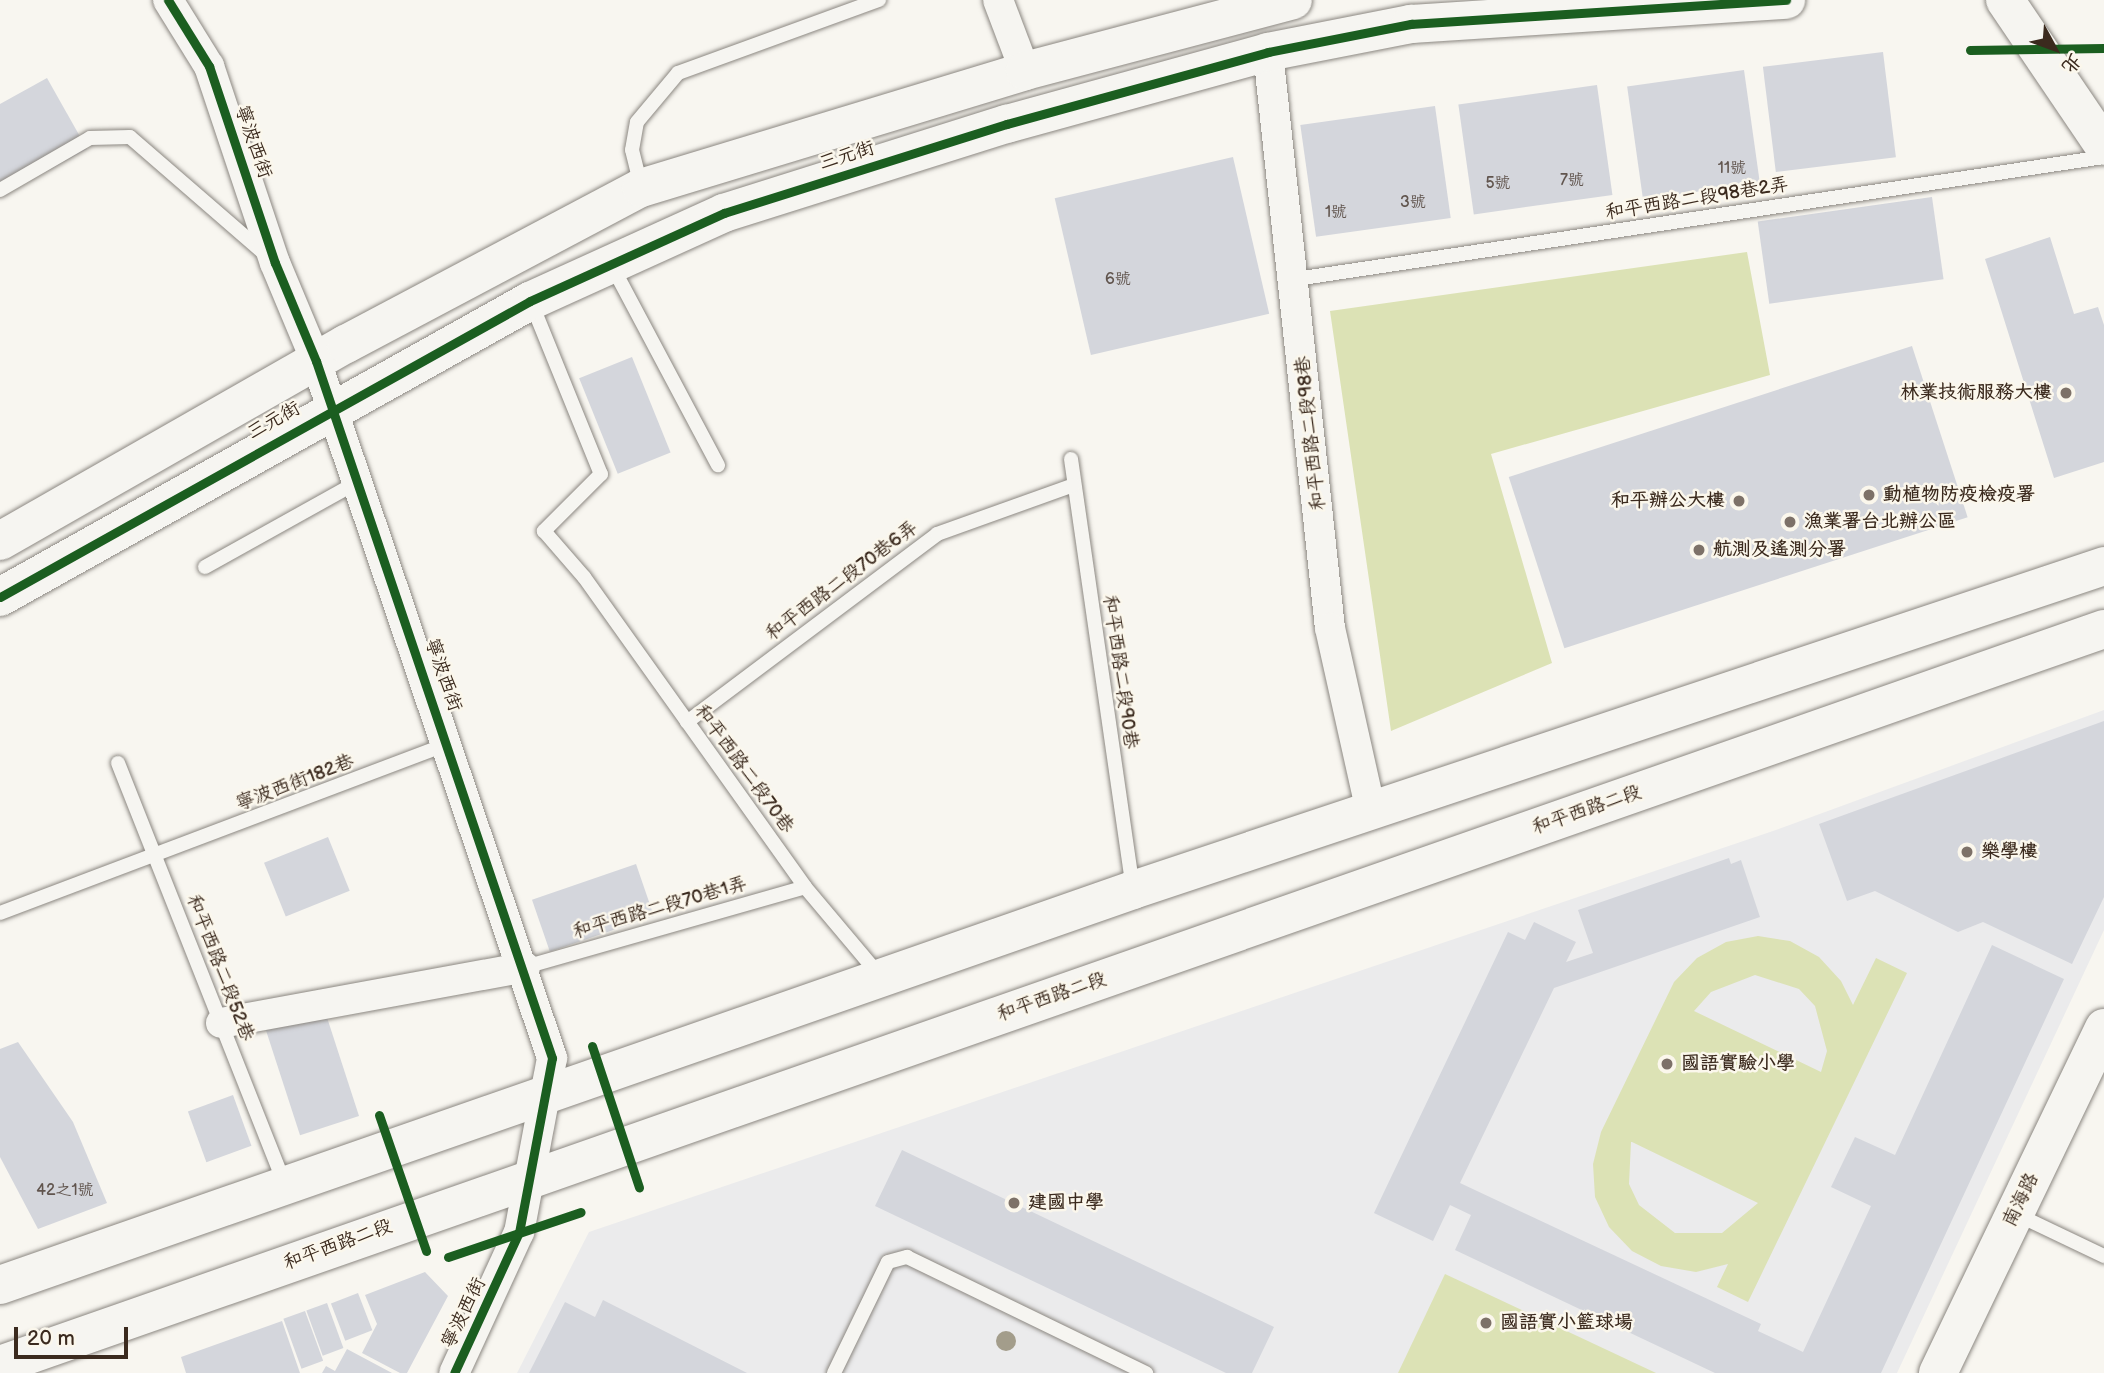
<!DOCTYPE html>
<html>
<head>
<meta charset="utf-8">
<style>
  body { margin:0 }
  #map { position:relative; width:2104px; height:1373px; overflow:hidden; background:#f8f6f0; font-family:"Balsamiq Sans","LXGW WenKai TC",sans-serif }
  div>[style] { position:absolute }
  .built>* { inset:0; background:#ebebec }
  .green>* { inset:0; background:#dce2b5 }
  .building>* { inset:0; background:#d4d6dc; transform-origin:0 0 }
  .roads { filter:drop-shadow(0 0 2px #8b8781) drop-shadow(0 0 2px #8b8781) }
  .lane>* { height:14px; margin:-7px; padding:0 7px; transform-origin:7px; border-radius:7px; background:#f6f5f1 }
  .street>* { height:30px; margin:-15px; padding:0 15px; transform-origin:15px; border-radius:15px; background:#f6f5f1 }
  .secondary>* { height:38px; margin:-19px; padding:0 19px; transform-origin:19px; border-radius:19px; background:#f6f5f1 }
  .cycleway>* { height:9px; margin:-4.5px; padding:0 4.5px; transform-origin:4.5px; border-radius:4.5px; background:#1b5e20 }
  .trees>* { width:20px; height:20px; margin:-10px; border-radius:50%; background:#a39d8b }
  .dots>* { width:19px; height:19px; translate:-50% -50%; box-sizing:border-box; border:4px solid #fbf7ec; border-radius:50% }
  span { translate:-50% -50%; white-space:nowrap; text-align:center; line-height:1.15; -webkit-text-stroke:5px #fbf7ec; paint-order:stroke }
  .number-label { font-size:16px; color:#61554e }
  .number-label span { -webkit-text-stroke-width:0 }
  .street-label { font-size:19px; color:#3b2a1e }
  .poi-label { font-size:19px; color:#3b2a1e; font-weight:700 }
  .right { translate:-100% -50%; text-align:right }
  .left { translate:0 -50%; text-align:left }
  .north { position:absolute; left:2020px; top:14px; width:70px; height:70px; -webkit-text-stroke:5px #fbf7ec; paint-order:stroke; rotate:131deg; font-size:19px; font-weight:700; line-height:28px; text-align:center; color:#3b2a1e }
  .north::after { content:''; display:block; margin:auto; width:24px; height:32px; background:#3b2a1e; clip-path:polygon(50% 0,100% 100%,50% 72%,0 100%) }
  .scale { position:absolute; left:14px; top:1327px; width:114px; height:32px; box-sizing:border-box; border:4px solid #3b2a1e; border-top:0; padding-left:9px; font-size:21px; line-height:24px; white-space:nowrap; color:#3b2a1e; -webkit-text-stroke:5px #fbf7ec; paint-order:stroke }
</style>
</head>
<body>
<div id="map">
  <div class="built">
    <i style="clip-path:polygon(2104px 710px,2104px 930px,1897px 1373px,517px 1373px,589px 1232px,1773px 831px)"></i>
  </div>
  <div class="green">
    <i style="clip-path:polygon(1747px 252px,1770px 375px,1491px 454px,1552px 663px,1391px 731px,1330px 311px)"></i>
    <i style="clip-path:polygon(evenodd,1758px 936px,1790px 941px,1819px 957px,1841px 981px,1853px 1005px,1876px 958px,1907px 973px,1748px 1302px,1717px 1287px,1728px 1264px,1696px 1272px,1661px 1266px,1632px 1251px,1609px 1227px,1595px 1197px,1593px 1164px,1601px 1132px,1674px 982px,1697px 958px,1726px 942px,1758px 936px,1755px 975px,1799px 989px,1815px 1006px,1827px 1051px,1821px 1072px,1694px 1011px,1711px 992px,1755px 975px,1758px 936px,1631px 1142px,1632px 1142px,1758px 1203px,1722px 1233px,1675px 1233px,1639px 1205px,1629px 1184px,1631px 1142px)"></i>
    <i style="clip-path:polygon(1445px 1274px,1656px 1373px,1398px 1373px)"></i>
  </div>
  <div class="building">
    <i style="left:1883px;top:52px;width:106px;height:121px;rotate:83deg"></i>
    <i style="left:1744px;top:70px;width:114px;height:118px;rotate:82deg"></i>
    <i style="clip-path:polygon(47px 78px,87px 149px,0 197px,0 104px)"></i>
    <i style="left:1597px;top:85px;width:111px;height:140px;rotate:82deg"></i>
    <i style="left:1435px;top:106px;width:113px;height:136px;rotate:82deg"></i>
    <i style="left:1233px;top:157px;width:161px;height:183px;rotate:77deg"></i>
    <i style="left:1932px;top:197px;width:83px;height:176px;rotate:82deg"></i>
    <i style="clip-path:polygon(2050px 237px,2074px 314px,2098px 307px,2104px 325px,2104px 462px,2054px 478px,1985px 259px)"></i>
    <i style="left:1912px;top:346px;width:180px;height:424px;rotate:72deg"></i>
    <i style="left:632px;top:357px;width:103px;height:57px;rotate:68deg"></i>
    <i style="clip-path:polygon(2104px 721px,2104px 897px,2072px 964px,1983px 922px,1958px 932px,1875px 891px,1847px 901px,1819px 824px)"></i>
    <i style="left:328px;top:837px;width:58px;height:69px;rotate:68deg"></i>
    <i style="clip-path:polygon(1729px 858px,1731px 864px,1741px 860px,1760px 917px,1554px 988px,1460px 1183px,1761px 1324px,1758px 1331px,1803px 1352px,1871px 1206px,1831px 1187px,1855px 1137px,1895px 1155px,1992px 945px,2064px 979px,1881px 1373px,1715px 1373px,1455px 1250px,1471px 1215px,1450px 1205px,1433px 1241px,1374px 1213px,1508px 932px,1525px 940px,1534px 922px,1576px 942px,1566px 962px,1593px 953px,1578px 910px)"></i>
    <i style="left:636px;top:864px;width:55px;height:110px;rotate:71deg"></i>
    <i style="left:321px;top:999px;width:123px;height:62px;rotate:72deg"></i>
    <i style="clip-path:polygon(18px 1042px,73px 1122px,107px 1203px,38px 1229px,0 1157px,0 1049px)"></i>
    <i style="left:233px;top:1095px;width:54px;height:48px;rotate:70deg"></i>
    <i style="clip-path:polygon(902px 1150px,1274px 1327px,1252px 1373px,1226px 1373px,875px 1206px)"></i>
    <i style="clip-path:polygon(425px 1272px,448px 1296px,407px 1373px,400px 1373px,362px 1353px,377px 1324px,365px 1295px)"></i>
    <i style="left:358px;top:1293px;width:40px;height:29px;rotate:69deg"></i>
    <i style="clip-path:polygon(603px 1300px,747px 1373px,529px 1373px,565px 1302px,595px 1317px)"></i>
    <i style="left:327px;top:1303px;width:48px;height:22px;rotate:70deg"></i>
    <i style="left:305px;top:1311px;width:53px;height:23px;rotate:70deg"></i>
    <i style="clip-path:polygon(282px 1321px,300px 1373px,186px 1373px,181px 1357px)"></i>
    <i style="clip-path:polygon(347px 1349px,392px 1373px,322px 1373px,326px 1366px,335px 1371px)"></i>
  </div>
  <div class="roads">
    <div class="lane">
      <i style="left:641px;top:186px;width:37px;rotate:-104deg"></i>
      <i style="left:632px;top:150px;width:28px;rotate:-80deg"></i>
      <i style="left:637px;top:122px;width:64px;rotate:-50.1deg"></i>
      <i style="left:678px;top:73px;width:214px;rotate:-20deg"></i>
      <i style="left:0;top:190px;width:104px;rotate:-30deg"></i>
      <i style="left:90px;top:138px;width:40px;rotate:-1.4deg"></i>
      <i style="left:130px;top:137px;width:180px;rotate:40.9deg"></i>
      <i style="left:611px;top:264px;width:228px;rotate:62deg"></i>
      <i style="left:1296px;top:279px;width:817px;rotate:-8.59deg"></i>
      <i style="left:531px;top:302px;width:186px;rotate:67.9deg"></i>
      <i style="left:601px;top:474px;width:81px;rotate:135deg"></i>
      <i style="left:544px;top:531px;width:61px;rotate:49deg"></i>
      <i style="left:584px;top:577px;width:381px;rotate:54.5deg"></i>
      <i style="left:805px;top:887px;width:115px;rotate:49.9deg"></i>
      <i style="left:1071px;top:459px;width:432px;rotate:81.8deg"></i>
      <i style="left:205px;top:567px;width:173px;rotate:-29.1deg"></i>
      <i style="left:687px;top:722px;width:313px;rotate:-36.9deg"></i>
      <i style="left:937px;top:534px;width:145px;rotate:-19.7deg"></i>
      <i style="left:118px;top:763px;width:454px;rotate:68.4deg"></i>
      <i style="left:0;top:913px;width:479px;rotate:-20.7deg"></i>
      <i style="left:525px;top:967px;width:291px;rotate:-15.9deg"></i>
      <i style="left:2016px;top:1214px;width:98px;rotate:25.5deg"></i>
      <i style="left:834px;top:1373px;width:123px;rotate:-64.1deg"></i>
      <i style="left:888px;top:1262px;width:20px;rotate:-15deg"></i>
      <i style="left:907px;top:1257px;width:266px;rotate:25.9deg"></i>
    </div>
    <div class="street">
      <i style="left:168px;top:0;width:78px;rotate:58.2deg"></i>
      <i style="left:209px;top:66px;width:208px;rotate:71.5deg"></i>
      <i style="left:275px;top:263px;width:106px;rotate:67.3deg"></i>
      <i style="left:316px;top:361px;width:736px;rotate:71.29deg"></i>
      <i style="left:552px;top:1058px;width:177px;rotate:100.7deg"></i>
      <i style="left:519px;top:1232px;width:155px;rotate:114.7deg"></i>
      <i style="left:998px;top:0;width:76px;rotate:69.2deg"></i>
      <i style="left:1268px;top:52px;width:579px;rotate:83.86deg"></i>
      <i style="left:1330px;top:628px;width:188px;rotate:77.4deg"></i>
      <i style="left:221px;top:1023px;width:309px;rotate:-10.4deg"></i>
    </div>
    <div class="secondary">
      <i style="left:2005px;top:0;width:176px;rotate:55.9deg"></i>
      <i style="left:0;top:541px;width:398px;rotate:-29.7deg"></i>
      <i style="left:346px;top:344px;width:334px;rotate:-27.9deg"></i>
      <i style="left:641px;top:188px;width:401px;rotate:-16.9deg"></i>
      <i style="left:1025px;top:71px;width:277px;rotate:-14.8deg"></i>
      <i style="left:0;top:597px;width:607px;rotate:-29.18deg"></i>
      <i style="left:530px;top:301px;width:213px;rotate:-24.4deg"></i>
      <i style="left:724px;top:213px;width:297px;rotate:-17.5deg"></i>
      <i style="left:1007px;top:124px;width:271px;rotate:-15.4deg"></i>
      <i style="left:1268px;top:52px;width:146px;rotate:-11.1deg"></i>
      <i style="left:1411px;top:24px;width:376px;rotate:-3.7deg"></i>
      <i style="left:0;top:1285px;width:1200px;rotate:-19.22deg"></i>
      <i style="left:1133px;top:890px;width:1024px;rotate:-18.45deg"></i>
      <i style="left:0;top:1365px;width:2229px;rotate:-19.28deg"></i>
      <i style="left:1938px;top:1373px;width:383px;rotate:-64.3deg"></i>
    </div>
  </div>
  <div class="cycleway">
    <i style="left:168px;top:0;width:78px;rotate:58.2deg"></i>
    <i style="left:209px;top:66px;width:208px;rotate:71.5deg"></i>
    <i style="left:275px;top:263px;width:106px;rotate:67.3deg"></i>
    <i style="left:316px;top:361px;width:736px;rotate:71.29deg"></i>
    <i style="left:552px;top:1058px;width:177px;rotate:100.7deg"></i>
    <i style="left:519px;top:1232px;width:155px;rotate:114.7deg"></i>
    <i style="left:1970px;top:50px;width:134px;rotate:-0.9deg"></i>
    <i style="left:0;top:597px;width:607px;rotate:-29.18deg"></i>
    <i style="left:530px;top:301px;width:213px;rotate:-24.4deg"></i>
    <i style="left:724px;top:213px;width:297px;rotate:-17.5deg"></i>
    <i style="left:1007px;top:124px;width:271px;rotate:-15.4deg"></i>
    <i style="left:1268px;top:52px;width:146px;rotate:-11.1deg"></i>
    <i style="left:1411px;top:24px;width:376px;rotate:-3.7deg"></i>
    <i style="left:592px;top:1046px;width:149px;rotate:71.6deg"></i>
    <i style="left:379px;top:1115px;width:144px;rotate:70.9deg"></i>
    <i style="left:448px;top:1257px;width:140px;rotate:-18.7deg"></i>
  </div>
  <div class="trees">
    <i style="left:1006px;top:1341px"></i>
  </div>
  <div class="dots">
    <i style="left:2066px;top:393px;background:#7d7168"></i>
    <i style="left:1869px;top:495px;background:#7d7168"></i>
    <i style="left:1739px;top:501px;background:#7d7168"></i>
    <i style="left:1790px;top:522px;background:#7d7168"></i>
    <i style="left:1699px;top:550px;background:#7d7168"></i>
    <i style="left:1967px;top:852px;background:#7d7168"></i>
    <i style="left:1667px;top:1064px;background:#7d7168"></i>
    <i style="left:1014px;top:1203px;background:#7d7168"></i>
    <i style="left:1486px;top:1323px;background:#7d7168"></i>
  </div>
  <div class="number-label">
    <span style="left:1732px;top:169px">11號</span>
    <span style="left:1572px;top:181px">7號</span>
    <span style="left:1498px;top:184px">5號</span>
    <span style="left:1413px;top:203px">3號</span>
    <span style="left:1336px;top:213px">1號</span>
    <span style="left:1118px;top:280px">6號</span>
    <span style="left:65px;top:1191px">42之1號</span>
  </div>
  <div class="street-label">
    <span style="left:253px;top:142px;rotate:71deg">寧波西街</span>
    <span style="left:847px;top:156px;rotate:-17deg">三元街</span>
    <span style="left:1697px;top:199px;rotate:-9deg">和平西路二段98巷2弄</span>
    <span style="left:274px;top:421px;rotate:-29deg">三元街</span>
    <span style="left:1311px;top:433px;rotate:-96deg">和平西路二段98巷</span>
    <span style="left:842px;top:581px;rotate:-37deg">和平西路二段70巷6弄</span>
    <span style="left:1120px;top:672px;rotate:82deg">和平西路二段90巷</span>
    <span style="left:443px;top:675px;rotate:71deg">寧波西街</span>
    <span style="left:744px;top:769px;rotate:54deg">和平西路二段70巷</span>
    <span style="left:295px;top:783px;rotate:-21deg">寧波西街182巷</span>
    <span style="left:1587px;top:810px;rotate:-19deg">和平西路二段</span>
    <span style="left:660px;top:908px;rotate:-16deg">和平西路二段70巷1弄</span>
    <span style="left:220px;top:968px;rotate:69deg">和平西路二段52巷</span>
    <span style="left:1052px;top:997px;rotate:-19deg">和平西路二段</span>
    <span style="left:2021px;top:1200px;rotate:-64deg">南海路</span>
    <span style="left:338px;top:1245px;rotate:-20deg">和平西路二段</span>
    <span style="left:464px;top:1313px;rotate:-64deg">寧波西街</span>
  </div>
  <div class="poi-label">
    <span class="right" style="left:2052px;top:393px">林業技術服務大樓</span>
    <span class="left" style="left:1883px;top:495px">動植物防疫檢疫署</span>
    <span class="right" style="left:1725px;top:501px">和平辦公大樓</span>
    <span class="left" style="left:1804px;top:522px">漁業署台北辦公區</span>
    <span class="left" style="left:1713px;top:550px">航測及遙測分署</span>
    <span class="left" style="left:1981px;top:852px">樂學樓</span>
    <span class="left" style="left:1681px;top:1064px">國語實驗小學</span>
    <span class="left" style="left:1028px;top:1203px">建國中學</span>
    <span class="left" style="left:1500px;top:1323px">國語實小籃球場</span>
  </div>
  <div class="north">北</div>
  <div class="scale">20 m</div>
</div>
</body>
</html>
